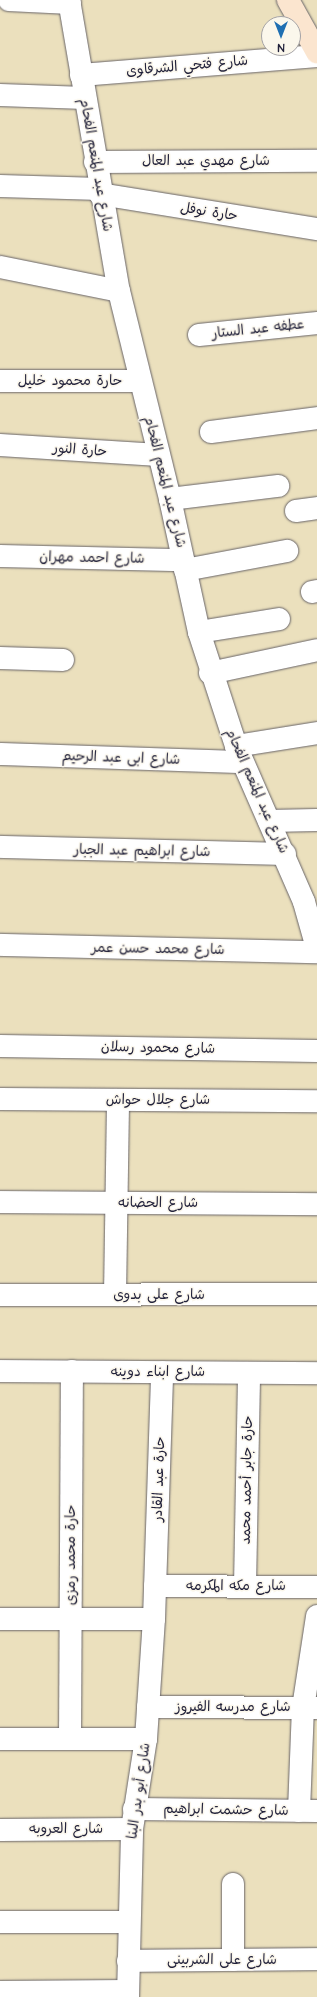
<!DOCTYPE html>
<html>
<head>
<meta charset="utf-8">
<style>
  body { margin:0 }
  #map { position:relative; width:317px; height:1997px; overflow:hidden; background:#ebe0bd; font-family:"Architects Daughter","Playpen Sans Arabic",sans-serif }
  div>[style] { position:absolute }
  .roads { filter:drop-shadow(0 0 1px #686468) drop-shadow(0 0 1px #686468) }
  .street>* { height:22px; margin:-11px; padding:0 11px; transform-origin:11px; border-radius:11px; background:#fff }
  .secondary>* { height:22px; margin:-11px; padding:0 11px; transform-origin:11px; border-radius:11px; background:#fbe5cf }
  span { translate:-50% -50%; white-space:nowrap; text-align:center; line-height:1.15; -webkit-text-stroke:3px #fbf7ec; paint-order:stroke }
  .street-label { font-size:14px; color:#22223b }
  .north { position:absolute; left:261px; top:16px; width:40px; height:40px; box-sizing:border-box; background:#fbf7ec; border:1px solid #a4a2a5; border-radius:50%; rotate:180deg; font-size:11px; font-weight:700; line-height:16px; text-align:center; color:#22223b }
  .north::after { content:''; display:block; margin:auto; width:14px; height:18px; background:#1f6fb2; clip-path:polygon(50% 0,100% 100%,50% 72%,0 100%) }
</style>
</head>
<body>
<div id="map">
  <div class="roads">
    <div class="street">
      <i style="left:9px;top:0;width:61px;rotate:2.8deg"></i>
      <i style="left:69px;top:0;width:295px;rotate:80.3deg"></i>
      <i style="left:119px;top:291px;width:214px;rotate:76.2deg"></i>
      <i style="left:170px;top:499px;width:136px;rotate:77.7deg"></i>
      <i style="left:199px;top:632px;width:120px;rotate:72deg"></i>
      <i style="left:236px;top:746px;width:170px;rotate:66.4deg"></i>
      <i style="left:304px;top:902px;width:48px;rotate:74.2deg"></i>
      <i style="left:81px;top:75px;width:237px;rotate:-4.6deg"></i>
      <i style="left:0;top:95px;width:85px;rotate:2deg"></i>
      <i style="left:95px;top:162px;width:222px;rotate:-0.3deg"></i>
      <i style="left:0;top:186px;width:100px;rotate:1.7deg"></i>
      <i style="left:100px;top:194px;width:220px;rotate:9.2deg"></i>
      <i style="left:0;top:267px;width:121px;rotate:11.4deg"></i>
      <i style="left:199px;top:335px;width:119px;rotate:-5.8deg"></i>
      <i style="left:0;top:381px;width:140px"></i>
      <i style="left:211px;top:432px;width:107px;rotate:-7.5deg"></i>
      <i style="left:0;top:445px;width:159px;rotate:3.6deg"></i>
      <i style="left:170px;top:499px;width:109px;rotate:-6.9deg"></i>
      <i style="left:296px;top:511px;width:21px;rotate:-8deg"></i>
      <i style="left:0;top:556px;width:183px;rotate:1.3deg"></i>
      <i style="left:185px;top:570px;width:104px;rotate:-10.6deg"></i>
      <i style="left:312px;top:592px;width:5px;rotate:-11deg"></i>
      <i style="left:199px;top:632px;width:81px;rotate:-9.2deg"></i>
      <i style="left:0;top:658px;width:63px;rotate:1.8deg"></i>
      <i style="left:210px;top:673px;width:109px;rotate:-12.1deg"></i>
      <i style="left:236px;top:746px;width:82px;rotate:-9.1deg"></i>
      <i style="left:0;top:754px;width:242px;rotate:1.9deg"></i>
      <i style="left:269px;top:821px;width:48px;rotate:-1.2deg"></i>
      <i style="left:0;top:847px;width:285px;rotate:1.4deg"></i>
      <i style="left:0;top:945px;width:317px;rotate:1.3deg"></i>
      <i style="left:0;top:1046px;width:317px;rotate:0.9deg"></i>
      <i style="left:0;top:1099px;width:317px;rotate:0.4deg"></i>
      <i style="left:0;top:1202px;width:317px;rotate:0.4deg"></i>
      <i style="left:0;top:1295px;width:317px;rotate:-0.2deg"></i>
      <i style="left:115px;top:1295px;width:195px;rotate:-89.1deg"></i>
      <i style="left:0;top:1371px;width:317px;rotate:0.4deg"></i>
      <i style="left:155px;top:1586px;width:162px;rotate:0.4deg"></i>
      <i style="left:245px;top:1586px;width:213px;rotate:-88.9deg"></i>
      <i style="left:0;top:1619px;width:154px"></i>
      <i style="left:148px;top:1707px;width:169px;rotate:0.3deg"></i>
      <i style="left:0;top:1739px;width:146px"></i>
      <i style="left:70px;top:1739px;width:368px;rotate:-89.7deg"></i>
      <i style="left:134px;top:1809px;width:183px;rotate:0.6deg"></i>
      <i style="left:299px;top:1811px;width:103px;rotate:-87.8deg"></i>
      <i style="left:303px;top:1708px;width:93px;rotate:-81.3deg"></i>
      <i style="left:0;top:1830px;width:132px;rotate:-0.4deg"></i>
      <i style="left:0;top:1922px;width:129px"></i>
      <i style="left:233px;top:1960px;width:76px;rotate:-90deg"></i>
      <i style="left:128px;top:1961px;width:189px;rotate:-0.6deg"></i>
      <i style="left:0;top:1992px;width:128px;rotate:-0.4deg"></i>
      <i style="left:128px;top:1997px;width:168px;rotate:-88.6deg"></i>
      <i style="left:132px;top:1829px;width:91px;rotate:-81.2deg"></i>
      <i style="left:146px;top:1739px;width:120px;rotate:-86.2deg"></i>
      <i style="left:154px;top:1619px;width:247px;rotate:-88.1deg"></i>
    </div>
    <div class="secondary">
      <i style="left:288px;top:0;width:60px;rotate:60.9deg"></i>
    </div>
  </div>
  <div class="street-label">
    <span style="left:187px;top:66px;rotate:-5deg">شارع فتحي الشرقاوى</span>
    <span style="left:206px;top:161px">شارع مهدي عبد العال</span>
    <span style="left:96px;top:165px;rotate:80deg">شارع عبد المنعم الفحام</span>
    <span style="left:209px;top:212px;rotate:9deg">حارة نوفل</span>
    <span style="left:258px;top:329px;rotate:-6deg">عطفه عبد الستار</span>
    <span style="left:70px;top:381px">حارة محمود خليل</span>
    <span style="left:80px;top:450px;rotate:4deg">حارة النور</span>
    <span style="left:165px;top:482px;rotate:76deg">شارع عبد المنعم الفحام</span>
    <span style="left:92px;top:558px;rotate:1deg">شارع احمد مهران</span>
    <span style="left:121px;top:758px;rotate:2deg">شارع ابى عبد الرحيم</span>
    <span style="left:257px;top:791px;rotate:66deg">شارع عبد المنعم الفحام</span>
    <span style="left:142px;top:851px;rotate:1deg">شارع ابراهيم عبد الجبار</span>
    <span style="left:158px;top:949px;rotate:1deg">شارع محمد حسن عمر</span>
    <span style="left:158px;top:1048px;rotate:1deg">شارع محمود رسلان</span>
    <span style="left:158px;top:1100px">شارع جلال حواش</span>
    <span style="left:158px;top:1203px">شارع الحضانه</span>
    <span style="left:159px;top:1295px">شارع على بدوى</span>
    <span style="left:158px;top:1372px">شارع ابناء دوينه</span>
    <span style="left:159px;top:1479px;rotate:-88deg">حارة عبد القادر</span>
    <span style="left:247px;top:1480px;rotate:-89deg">حارة جابر أحمد محمد</span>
    <span style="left:71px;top:1555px;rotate:-90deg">حارة محمد رمزى</span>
    <span style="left:236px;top:1586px">شارع مكه المكرمه</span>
    <span style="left:233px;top:1707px">شارع مدرسه الفيروز</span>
    <span style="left:139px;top:1791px;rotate:-82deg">شارع أبو بدر البنا</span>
    <span style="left:226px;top:1810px;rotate:1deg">شارع حشمت ابراهيم</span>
    <span style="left:66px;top:1829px">شارع العروبه</span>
    <span style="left:222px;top:1960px">شارع على الشربينى</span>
  </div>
  <div class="north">N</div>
</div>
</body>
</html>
